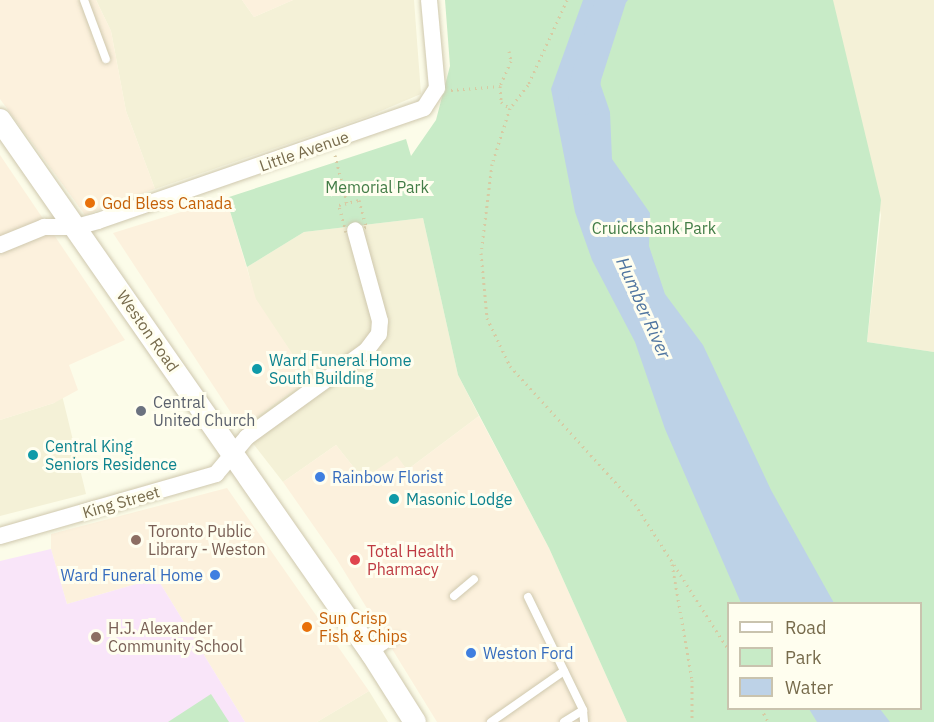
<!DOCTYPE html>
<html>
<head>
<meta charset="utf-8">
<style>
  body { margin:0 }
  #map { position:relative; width:934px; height:722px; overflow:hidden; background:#fcfce9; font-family:"IBM Plex Sans",sans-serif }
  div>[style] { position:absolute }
  .residential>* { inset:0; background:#f4f1d7 }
  .commercial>* { inset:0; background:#fcf1dd }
  .education>* { inset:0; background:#f9e5f9 }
  .green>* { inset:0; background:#c8ebc7 }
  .water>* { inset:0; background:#bdd2e7 }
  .river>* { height:30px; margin:-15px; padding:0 15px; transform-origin:15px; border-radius:15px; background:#bdd2e7 }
  .path>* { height:3px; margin-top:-1.5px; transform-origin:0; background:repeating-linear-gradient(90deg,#d7caa3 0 1.5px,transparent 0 6px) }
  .roads { filter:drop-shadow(0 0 2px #cfc8ae) drop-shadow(0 0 2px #cfc8ae) }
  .lane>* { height:8px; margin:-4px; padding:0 4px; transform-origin:4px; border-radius:4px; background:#fff }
  .street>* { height:16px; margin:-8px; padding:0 8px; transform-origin:8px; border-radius:8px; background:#fff }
  .secondary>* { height:22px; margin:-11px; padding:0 11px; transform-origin:11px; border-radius:11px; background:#fff }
  .dots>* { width:16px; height:16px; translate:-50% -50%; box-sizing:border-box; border:3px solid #fffeef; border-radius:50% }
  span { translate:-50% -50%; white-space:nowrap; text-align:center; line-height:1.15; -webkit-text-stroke:6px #fffeef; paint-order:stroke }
  .street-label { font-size:16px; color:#776b4c }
  .park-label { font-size:16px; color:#437d47 }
  .food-label { font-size:16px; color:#c56008 }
  .left { translate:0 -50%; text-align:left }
  .culture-label { font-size:16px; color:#0d838f }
  .worship-label { font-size:16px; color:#5b616d }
  .shop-label { font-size:16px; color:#366cbe }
  .right { translate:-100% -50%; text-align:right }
  .education-label { font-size:16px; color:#785e54 }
  .health-label { font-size:16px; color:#be3a42 }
  .water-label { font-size:18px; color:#4f75a0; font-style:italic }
  .legend { position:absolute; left:727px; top:602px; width:195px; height:108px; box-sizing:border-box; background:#fffeef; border:2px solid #c9c3ae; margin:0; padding:8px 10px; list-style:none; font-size:18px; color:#776b4c }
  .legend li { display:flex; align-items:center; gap:12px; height:30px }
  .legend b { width:30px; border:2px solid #c9c3ae }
</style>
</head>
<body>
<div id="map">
  <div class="residential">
    <i style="clip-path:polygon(96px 0,242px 0,254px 17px,293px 0,414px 0,421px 94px,369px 116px,155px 189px,126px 111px,111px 31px)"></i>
    <i style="clip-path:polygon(832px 0,934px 0,934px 352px,867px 342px,881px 215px)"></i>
    <i style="clip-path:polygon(423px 218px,458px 375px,479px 416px,407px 470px,397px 457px,363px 479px,336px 445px,283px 482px,241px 428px,309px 379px,255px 299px,247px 267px,304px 232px)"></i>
    <i style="clip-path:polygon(62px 395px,86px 494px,0 516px,0 420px,54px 403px)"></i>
    <i style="clip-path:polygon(369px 691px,388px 722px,317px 722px)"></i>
  </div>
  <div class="commercial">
    <i style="clip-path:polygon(0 0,96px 0,111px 31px,126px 111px,155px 189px,85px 215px,0 99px)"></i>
    <i style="clip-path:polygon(242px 0,293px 0,254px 17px)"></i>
    <i style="clip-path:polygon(0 155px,125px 340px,69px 365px,78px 390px,54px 403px,0 420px)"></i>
    <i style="clip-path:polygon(226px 198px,256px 299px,309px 379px,241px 428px,113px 233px)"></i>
    <i style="clip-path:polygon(479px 416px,549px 548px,627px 722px,437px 722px,336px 558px,283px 482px,336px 445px,363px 479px,397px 456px,407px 470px)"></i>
    <i style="clip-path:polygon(227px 488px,369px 691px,317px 722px,245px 722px,157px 578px,67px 604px,51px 549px,51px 534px)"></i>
  </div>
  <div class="education">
    <i style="clip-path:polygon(51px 549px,67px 604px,157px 578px,245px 722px,0 722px,0 561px)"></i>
  </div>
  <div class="green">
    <i style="clip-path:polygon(evenodd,445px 0,833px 0,881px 200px,867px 342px,934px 352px,934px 722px,627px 722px,549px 548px,458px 375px,423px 218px,304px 232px,247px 267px,226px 198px,406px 139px,411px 156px,436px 120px,450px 66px,445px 0,728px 604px,920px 604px,920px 708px,728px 708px,728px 604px)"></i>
    <i style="clip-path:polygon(211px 694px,229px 722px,168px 722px)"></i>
  </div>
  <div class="water">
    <i style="clip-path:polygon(583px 0,628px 0,594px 42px,591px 57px,610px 112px,612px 159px,650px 213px,649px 246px,665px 294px,703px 345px,771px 490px,834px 603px,741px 603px,665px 429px,635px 342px,592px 260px,575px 212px,551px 89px)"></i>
    <i style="clip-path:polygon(809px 709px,880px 709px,890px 722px,817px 722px)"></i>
  </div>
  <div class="river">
    <i style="left:583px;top:100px;width:22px;rotate:-82deg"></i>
    <i style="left:586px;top:78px;width:82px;rotate:-72.2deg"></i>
  </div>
  <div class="path">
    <i style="left:567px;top:0;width:94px;rotate:114.6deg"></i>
    <i style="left:528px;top:85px;width:29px;rotate:128deg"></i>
    <i style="left:510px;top:108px;width:59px;rotate:107.8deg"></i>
    <i style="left:492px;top:164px;width:90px;rotate:97deg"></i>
    <i style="left:481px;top:253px;width:65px;rotate:84.7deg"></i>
    <i style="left:487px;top:318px;width:53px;rotate:64.4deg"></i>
    <i style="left:510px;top:366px;width:186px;rotate:47.8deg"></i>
    <i style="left:635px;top:504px;width:172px;rotate:57.3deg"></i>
    <i style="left:509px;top:51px;width:10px;rotate:79deg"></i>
    <i style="left:511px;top:61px;width:27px;rotate:114deg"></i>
    <i style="left:500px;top:86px;width:16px;rotate:86deg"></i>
    <i style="left:501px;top:102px;width:11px;rotate:34deg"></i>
    <i style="left:451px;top:90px;width:49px;rotate:-4.7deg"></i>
    <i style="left:335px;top:155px;width:49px;rotate:76deg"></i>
    <i style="left:359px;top:200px;width:28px;rotate:75deg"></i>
    <i style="left:366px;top:227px;width:21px;rotate:166deg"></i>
    <i style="left:346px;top:232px;width:28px;rotate:-105deg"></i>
    <i style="left:339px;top:205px;width:21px;rotate:-14deg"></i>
    <i style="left:672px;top:564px;width:118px;rotate:80.2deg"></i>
    <i style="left:692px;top:680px;width:42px;rotate:90deg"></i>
    <i style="left:761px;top:708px;width:16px;rotate:63deg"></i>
  </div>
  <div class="roads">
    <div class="lane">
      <i style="left:84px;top:0;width:63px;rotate:69.6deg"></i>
      <i style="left:454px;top:596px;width:26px;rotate:-40deg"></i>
      <i style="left:528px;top:597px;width:126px;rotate:64deg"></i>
      <i style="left:583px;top:710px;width:12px;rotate:85deg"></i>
      <i style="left:372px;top:654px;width:29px;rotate:-34deg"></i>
      <i style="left:491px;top:722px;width:89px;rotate:-34.9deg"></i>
      <i style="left:564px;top:722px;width:22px;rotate:-32deg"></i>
    </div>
    <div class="street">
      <i style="left:0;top:245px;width:48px;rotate:-22.2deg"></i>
      <i style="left:44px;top:227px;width:32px"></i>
      <i style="left:76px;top:227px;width:23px;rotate:-15deg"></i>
      <i style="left:98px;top:221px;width:345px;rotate:-19.1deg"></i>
      <i style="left:424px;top:108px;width:24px;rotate:-57deg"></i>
      <i style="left:437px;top:88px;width:88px;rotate:-95.2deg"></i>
      <i style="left:0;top:536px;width:225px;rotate:-16deg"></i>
      <i style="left:216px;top:474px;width:48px;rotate:-50deg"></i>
      <i style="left:247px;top:437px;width:147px;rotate:-35.9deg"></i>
      <i style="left:366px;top:351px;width:21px;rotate:-53deg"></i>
      <i style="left:379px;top:334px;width:13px;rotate:-86deg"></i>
      <i style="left:380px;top:321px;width:94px;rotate:-105.4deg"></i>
    </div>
    <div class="secondary">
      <i style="left:0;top:120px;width:651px;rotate:55.14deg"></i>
      <i style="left:372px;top:654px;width:80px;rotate:57.7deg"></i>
    </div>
  </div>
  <div class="dots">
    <i style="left:90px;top:203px;background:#e8710a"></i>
    <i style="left:257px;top:369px;background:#0f9aa8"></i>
    <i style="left:141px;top:411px;background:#6b7280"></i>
    <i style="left:33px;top:455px;background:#0f9aa8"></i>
    <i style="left:320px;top:477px;background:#3f7fe0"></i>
    <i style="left:394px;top:499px;background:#0f9aa8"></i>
    <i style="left:136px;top:540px;background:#8d6e63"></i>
    <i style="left:355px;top:560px;background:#e0444e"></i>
    <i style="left:215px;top:575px;background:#3f7fe0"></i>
    <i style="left:307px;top:627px;background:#e8710a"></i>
    <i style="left:96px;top:637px;background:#8d6e63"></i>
    <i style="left:471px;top:653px;background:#3f7fe0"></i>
  </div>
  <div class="street-label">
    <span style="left:304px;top:151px;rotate:-19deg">Little Avenue</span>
    <span style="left:148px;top:331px;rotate:55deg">Weston Road</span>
    <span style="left:121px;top:502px;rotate:-16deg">King Street</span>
  </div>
  <div class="park-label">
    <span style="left:377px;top:187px">Memorial Park</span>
    <span style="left:654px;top:228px">Cruickshank Park</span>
  </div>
  <div class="food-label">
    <span class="left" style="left:102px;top:203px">God Bless Canada</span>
    <span class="left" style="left:319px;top:627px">Sun Crisp<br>Fish &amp; Chips</span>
  </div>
  <div class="culture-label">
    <span class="left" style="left:269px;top:369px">Ward Funeral Home<br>South Building</span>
    <span class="left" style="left:45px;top:455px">Central King<br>Seniors Residence</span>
    <span class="left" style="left:406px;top:499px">Masonic Lodge</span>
  </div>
  <div class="worship-label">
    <span class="left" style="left:153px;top:411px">Central<br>United Church</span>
  </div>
  <div class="shop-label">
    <span class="left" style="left:332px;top:477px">Rainbow Florist</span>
    <span class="right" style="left:203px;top:575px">Ward Funeral Home</span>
    <span class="left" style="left:483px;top:653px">Weston Ford</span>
  </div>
  <div class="education-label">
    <span class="left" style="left:148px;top:540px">Toronto Public<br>Library - Weston</span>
    <span class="left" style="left:108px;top:637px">H.J. Alexander<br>Community School</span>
  </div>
  <div class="health-label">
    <span class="left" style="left:367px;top:560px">Total Health<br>Pharmacy</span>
  </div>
  <div class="water-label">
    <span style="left:643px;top:308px;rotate:66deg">Humber River</span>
  </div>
  <ul class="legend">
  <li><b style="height:8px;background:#fff"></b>Road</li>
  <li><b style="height:16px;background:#c8ebc7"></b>Park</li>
  <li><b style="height:16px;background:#bdd2e7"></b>Water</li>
  </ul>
</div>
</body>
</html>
